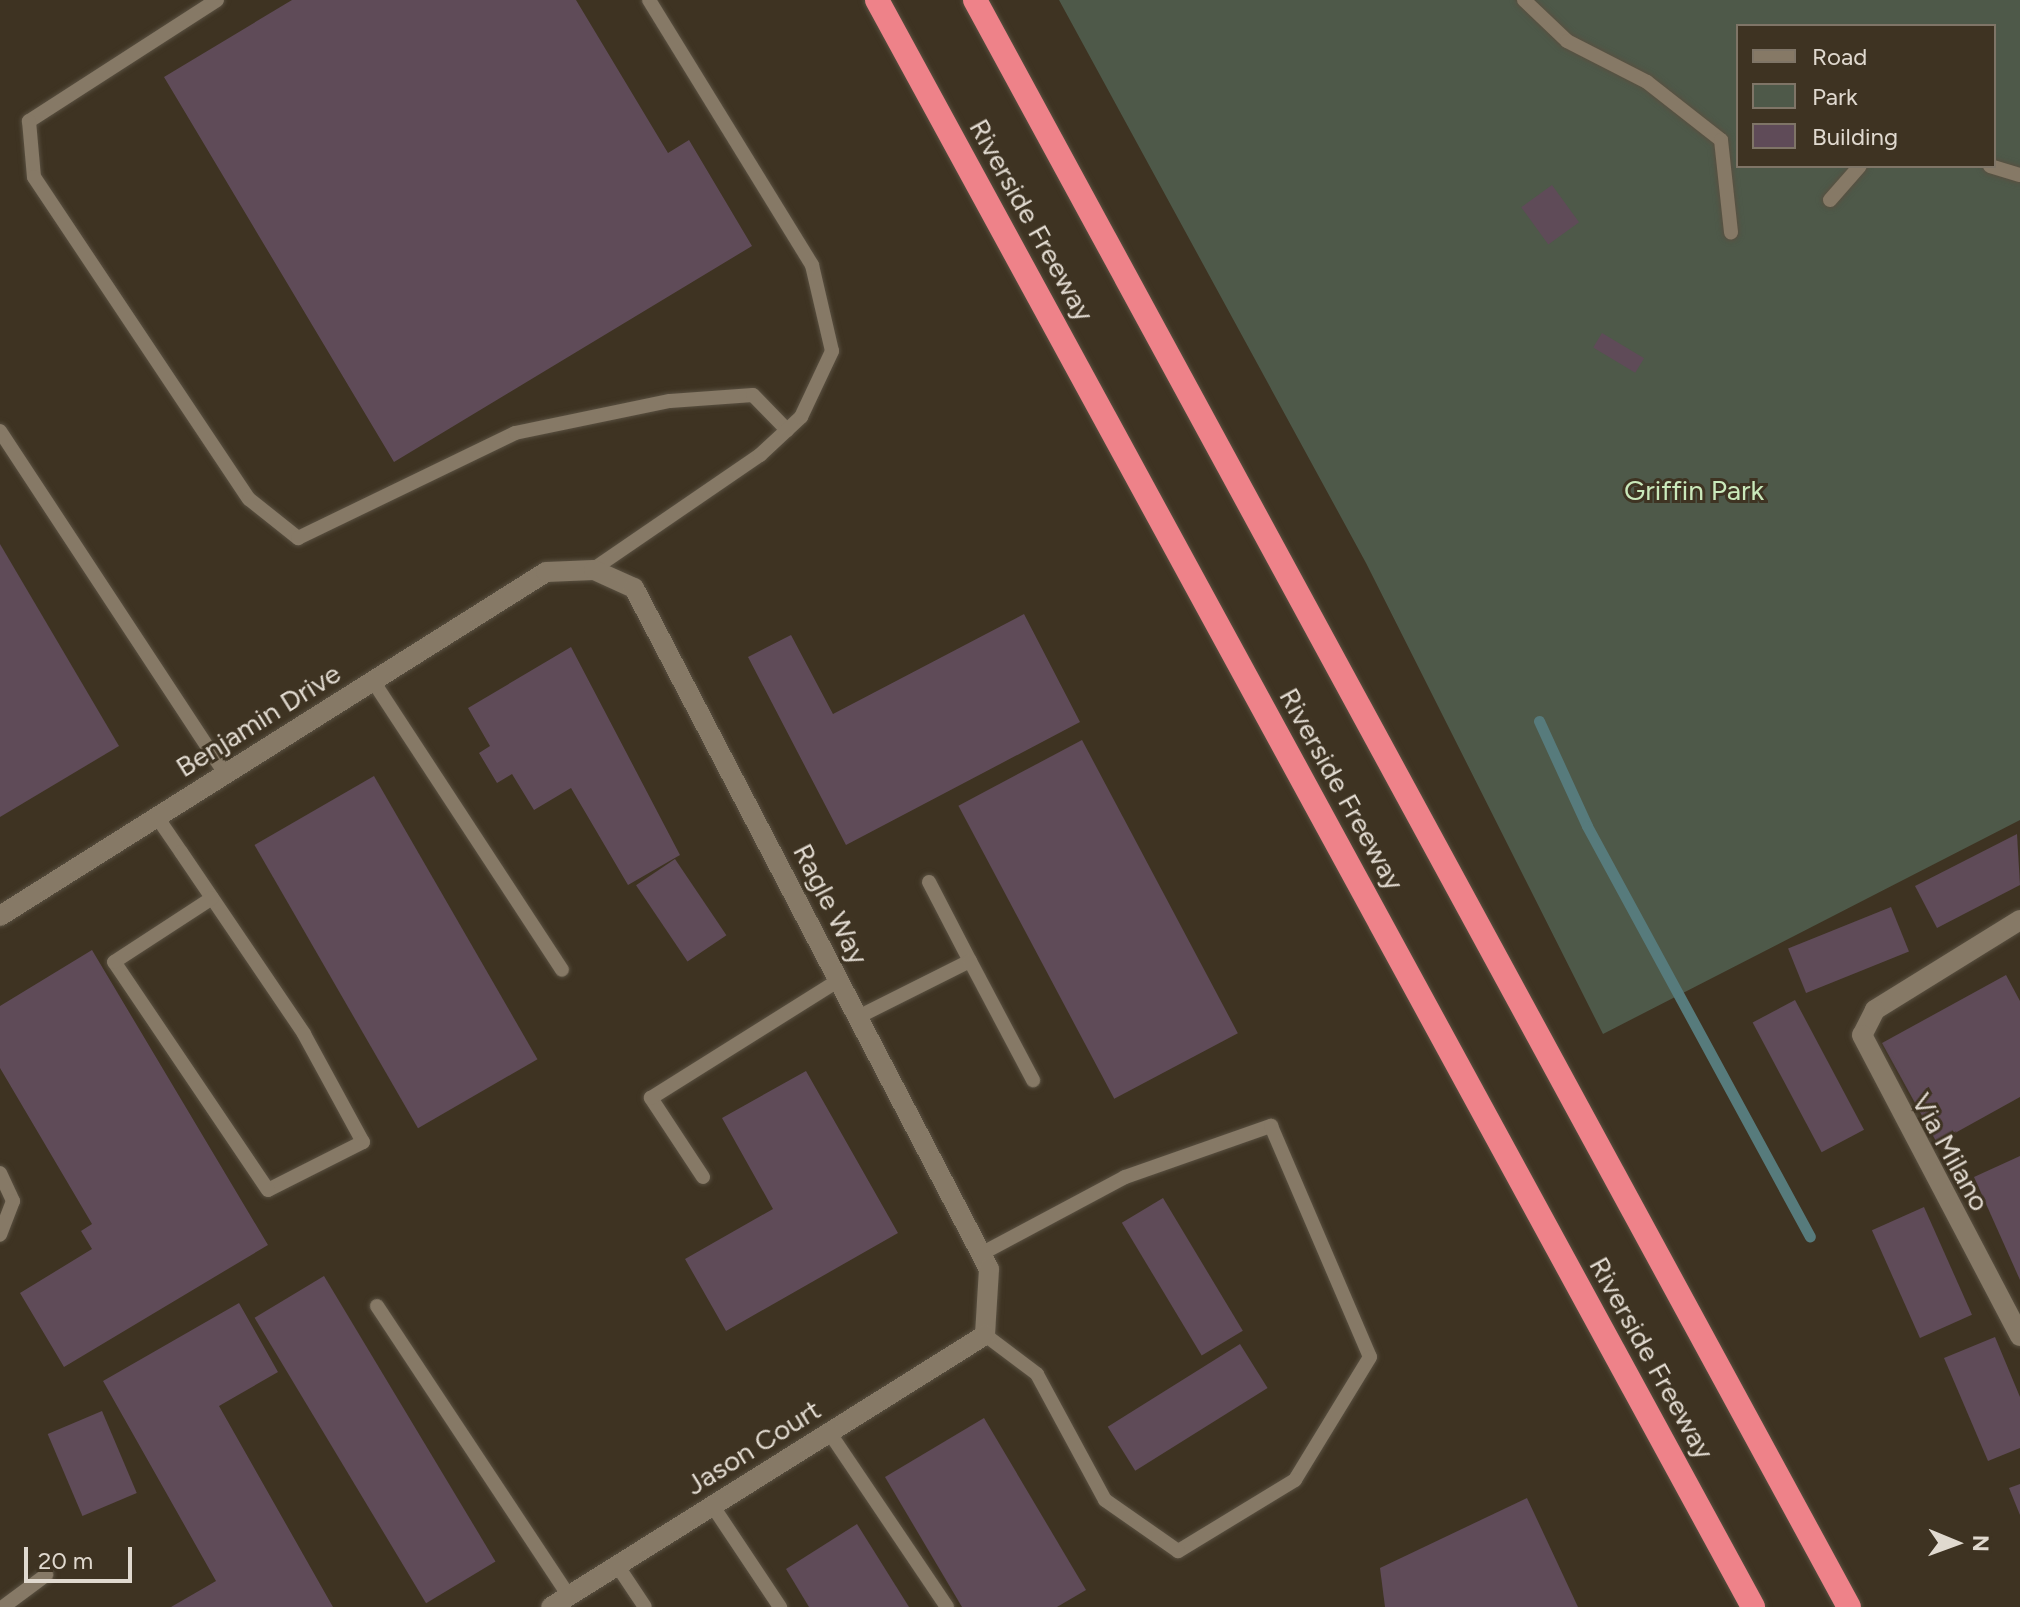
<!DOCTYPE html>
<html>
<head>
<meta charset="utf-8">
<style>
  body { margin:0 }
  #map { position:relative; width:2020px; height:1607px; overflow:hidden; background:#3e3322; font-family:Figtree,sans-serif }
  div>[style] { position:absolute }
  .green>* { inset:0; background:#4e5949 }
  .stream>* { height:11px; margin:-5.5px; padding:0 5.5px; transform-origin:5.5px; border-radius:5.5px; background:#577b7c }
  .building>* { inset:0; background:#5f4b58; transform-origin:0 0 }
  .roads { filter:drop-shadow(0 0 2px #595041) drop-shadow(0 0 2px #595041) }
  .service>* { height:14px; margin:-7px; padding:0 7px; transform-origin:7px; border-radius:7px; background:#867966 }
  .minor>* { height:20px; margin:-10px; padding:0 10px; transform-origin:10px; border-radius:10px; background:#867966 }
  .motorway>* { height:24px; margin:-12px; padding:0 12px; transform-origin:12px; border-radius:12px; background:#ee8289 }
  span { translate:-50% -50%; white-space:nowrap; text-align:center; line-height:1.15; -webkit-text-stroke:6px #3e3322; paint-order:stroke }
  .street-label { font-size:28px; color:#e0d9cf }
  .park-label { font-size:28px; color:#cae9bb }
  .legend { position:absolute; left:1736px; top:24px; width:260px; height:144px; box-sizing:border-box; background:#3e3322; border:2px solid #7f7567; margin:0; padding:10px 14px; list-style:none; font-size:24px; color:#e0d9cf }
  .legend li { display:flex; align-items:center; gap:16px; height:40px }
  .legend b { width:40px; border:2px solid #7f7567 }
  .north { position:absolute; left:1916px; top:1503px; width:80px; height:80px; -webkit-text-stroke:6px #3e3322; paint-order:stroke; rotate:91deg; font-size:22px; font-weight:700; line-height:32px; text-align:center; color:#e0d9cf }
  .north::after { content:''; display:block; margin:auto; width:28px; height:36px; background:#e0d9cf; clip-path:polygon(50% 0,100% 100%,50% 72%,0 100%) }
  .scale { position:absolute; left:24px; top:1547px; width:108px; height:36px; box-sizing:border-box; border:4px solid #e0d9cf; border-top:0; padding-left:10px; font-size:24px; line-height:28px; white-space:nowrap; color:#e0d9cf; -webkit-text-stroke:6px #3e3322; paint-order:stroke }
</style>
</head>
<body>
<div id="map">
  <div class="green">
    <i style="clip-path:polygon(evenodd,1059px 0,2020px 0,2020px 820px,1603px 1034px,1366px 563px,1059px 0,1738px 26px,1994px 26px,1994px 166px,1738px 166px,1738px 26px)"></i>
  </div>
  <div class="stream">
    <i style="left:1539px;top:721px;width:115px;rotate:65.4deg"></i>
    <i style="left:1587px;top:826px;width:467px;rotate:61.5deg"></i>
  </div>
  <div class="building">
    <i style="clip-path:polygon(292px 0,576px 0,668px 153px,689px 140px,752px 246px,394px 462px,164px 77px)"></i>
    <i style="left:1552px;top:185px;width:46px;height:38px;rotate:54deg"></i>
    <i style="left:1602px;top:333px;width:49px;height:17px;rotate:31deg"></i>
    <i style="clip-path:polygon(0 544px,119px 746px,0 817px)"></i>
    <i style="clip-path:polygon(1024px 614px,1080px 722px,846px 845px,748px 657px,791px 635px,833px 714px)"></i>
    <i style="clip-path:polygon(571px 647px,680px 855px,628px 885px,571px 788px,534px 810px,512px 774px,497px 783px,479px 753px,490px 746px,468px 708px)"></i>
    <i style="left:1082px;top:740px;width:332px;height:140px;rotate:62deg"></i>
    <i style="left:374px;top:776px;width:327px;height:138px;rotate:60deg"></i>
    <i style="clip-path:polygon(2017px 834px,2020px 885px,1937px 928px,1915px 886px)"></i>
    <i style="left:675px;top:859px;width:92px;height:47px;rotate:56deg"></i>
    <i style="left:1891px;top:907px;width:48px;height:111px;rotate:68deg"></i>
    <i style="clip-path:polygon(92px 950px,268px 1245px,64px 1367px,20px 1293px,92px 1249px,81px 1231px,92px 1224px,0 1068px,0 1006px)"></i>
    <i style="clip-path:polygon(2006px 975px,2020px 1001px,2020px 1097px,1937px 1143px,1882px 1043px)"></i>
    <i style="left:1795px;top:1000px;width:147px;height:48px;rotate:62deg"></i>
    <i style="clip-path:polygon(806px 1071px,898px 1233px,726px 1331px,685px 1259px,773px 1209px,722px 1118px)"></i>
    <i style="clip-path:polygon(2020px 1156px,2020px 1280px,1974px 1177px)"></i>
    <i style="left:1163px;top:1198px;width:155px;height:48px;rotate:59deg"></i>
    <i style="left:1924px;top:1207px;width:118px;height:57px;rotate:66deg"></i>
    <i style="left:324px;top:1276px;width:333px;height:81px;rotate:59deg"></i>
    <i style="clip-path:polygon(239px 1303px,278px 1372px,219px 1406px,333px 1607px,171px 1607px,216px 1581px,103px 1381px)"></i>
    <i style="clip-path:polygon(1995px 1337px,2020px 1397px,2020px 1448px,1988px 1461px,1944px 1358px)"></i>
    <i style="left:1240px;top:1344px;width:52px;height:156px;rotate:58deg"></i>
    <i style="left:102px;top:1411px;width:89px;height:59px;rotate:67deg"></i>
    <i style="clip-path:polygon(984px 1418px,1086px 1590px,1057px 1607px,962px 1607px,885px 1477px)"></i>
    <i style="clip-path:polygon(2020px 1484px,2020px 1515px,2009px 1488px)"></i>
    <i style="clip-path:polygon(1527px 1498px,1578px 1607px,1385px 1607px,1380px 1568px)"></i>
    <i style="clip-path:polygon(857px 1524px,909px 1607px,809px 1607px,786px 1569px)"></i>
  </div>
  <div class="roads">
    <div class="service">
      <i style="left:217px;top:0;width:224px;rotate:147.2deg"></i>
      <i style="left:29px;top:121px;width:56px;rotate:84.9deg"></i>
      <i style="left:34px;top:177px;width:387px;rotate:56.3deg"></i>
      <i style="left:249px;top:499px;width:63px;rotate:38.5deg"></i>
      <i style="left:298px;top:538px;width:241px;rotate:-25.8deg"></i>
      <i style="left:515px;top:433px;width:158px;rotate:-11.7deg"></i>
      <i style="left:670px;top:401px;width:83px;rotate:-4.1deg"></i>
      <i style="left:753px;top:395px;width:49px;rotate:45.8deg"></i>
      <i style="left:1524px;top:0;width:59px;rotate:43.6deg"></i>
      <i style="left:1567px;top:41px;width:90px;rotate:27.1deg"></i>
      <i style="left:1647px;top:82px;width:94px;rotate:38.1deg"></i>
      <i style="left:1721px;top:140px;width:93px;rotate:83.8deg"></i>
      <i style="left:1990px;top:166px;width:31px;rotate:17deg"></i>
      <i style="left:1830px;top:200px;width:45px;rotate:-48.6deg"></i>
      <i style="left:0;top:431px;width:410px;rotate:56.7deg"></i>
      <i style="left:592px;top:570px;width:204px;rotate:-34.4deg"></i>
      <i style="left:760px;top:455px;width:56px;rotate:-42.8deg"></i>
      <i style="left:801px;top:417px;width:73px;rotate:-64.8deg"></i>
      <i style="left:832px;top:351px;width:88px;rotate:-103.1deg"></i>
      <i style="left:812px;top:265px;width:311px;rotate:-121.6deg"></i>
      <i style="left:373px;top:681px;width:345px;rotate:56.8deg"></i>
      <i style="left:157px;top:817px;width:42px;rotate:55.6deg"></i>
      <i style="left:181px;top:852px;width:220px;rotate:55.9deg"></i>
      <i style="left:304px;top:1034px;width:123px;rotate:61.4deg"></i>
      <i style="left:363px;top:1142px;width:106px;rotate:153.2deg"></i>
      <i style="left:268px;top:1190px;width:275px;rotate:-124deg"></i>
      <i style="left:114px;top:962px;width:117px;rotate:-33.1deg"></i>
      <i style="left:929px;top:882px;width:89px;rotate:62.6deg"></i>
      <i style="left:858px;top:1017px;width:125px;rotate:-26.6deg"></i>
      <i style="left:970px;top:961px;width:135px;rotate:62.1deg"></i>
      <i style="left:0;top:1173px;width:31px;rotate:65deg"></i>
      <i style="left:13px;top:1201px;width:36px;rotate:111deg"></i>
      <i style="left:703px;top:1177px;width:95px;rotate:-123.4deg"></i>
      <i style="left:651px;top:1098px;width:222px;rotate:-32.1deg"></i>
      <i style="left:981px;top:1254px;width:163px;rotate:-28.1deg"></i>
      <i style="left:1125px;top:1177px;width:155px;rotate:-19.3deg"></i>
      <i style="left:1271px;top:1126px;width:251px;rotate:66.8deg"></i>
      <i style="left:1370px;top:1357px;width:144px;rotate:121.4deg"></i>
      <i style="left:1295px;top:1480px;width:137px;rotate:148.7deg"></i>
      <i style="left:1178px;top:1551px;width:89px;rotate:-145.1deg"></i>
      <i style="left:1105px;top:1500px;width:143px;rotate:-118.4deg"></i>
      <i style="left:1037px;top:1374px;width:65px;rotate:-143.1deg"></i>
      <i style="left:377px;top:1306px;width:348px;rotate:56.5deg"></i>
      <i style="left:829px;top:1432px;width:211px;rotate:56deg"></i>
      <i style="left:712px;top:1505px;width:123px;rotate:56.3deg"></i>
      <i style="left:617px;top:1565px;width:50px;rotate:56.3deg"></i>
      <i style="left:3px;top:1607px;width:54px;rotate:-36.7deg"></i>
    </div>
    <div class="minor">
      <i style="left:0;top:916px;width:645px;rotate:-32.21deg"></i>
      <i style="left:546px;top:572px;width:48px;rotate:-2.4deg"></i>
      <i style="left:594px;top:570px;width:44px;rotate:24.2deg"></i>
      <i style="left:634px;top:588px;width:768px;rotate:62.47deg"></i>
      <i style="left:989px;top:1269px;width:66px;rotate:93.5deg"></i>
      <i style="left:985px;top:1335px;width:512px;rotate:147.92deg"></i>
      <i style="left:2020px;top:920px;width:171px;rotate:148.2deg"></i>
      <i style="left:1875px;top:1010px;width:28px;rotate:117deg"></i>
      <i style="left:1862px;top:1035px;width:340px;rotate:62.3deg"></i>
    </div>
    <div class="motorway">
      <i style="left:877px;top:0;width:1830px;rotate:61.4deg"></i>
      <i style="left:975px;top:0;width:1829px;rotate:61.46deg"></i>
    </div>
  </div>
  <div class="street-label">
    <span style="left:1032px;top:220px;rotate:61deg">Riverside Freeway</span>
    <span style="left:258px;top:720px;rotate:-32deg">Benjamin Drive</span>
    <span style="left:1342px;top:789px;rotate:61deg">Riverside Freeway</span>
    <span style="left:831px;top:904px;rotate:63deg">Ragle Way</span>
    <span style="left:1951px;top:1152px;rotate:61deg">Via Milano</span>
    <span style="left:1652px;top:1358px;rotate:61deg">Riverside Freeway</span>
    <span style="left:753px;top:1447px;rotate:-32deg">Jason Court</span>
  </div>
  <div class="park-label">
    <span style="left:1694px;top:490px">Griffin Park</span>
  </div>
  <ul class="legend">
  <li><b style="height:10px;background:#867966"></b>Road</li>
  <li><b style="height:22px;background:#4e5949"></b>Park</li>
  <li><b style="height:22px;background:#5f4b58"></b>Building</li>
  </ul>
  <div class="north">N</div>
  <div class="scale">20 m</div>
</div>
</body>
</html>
